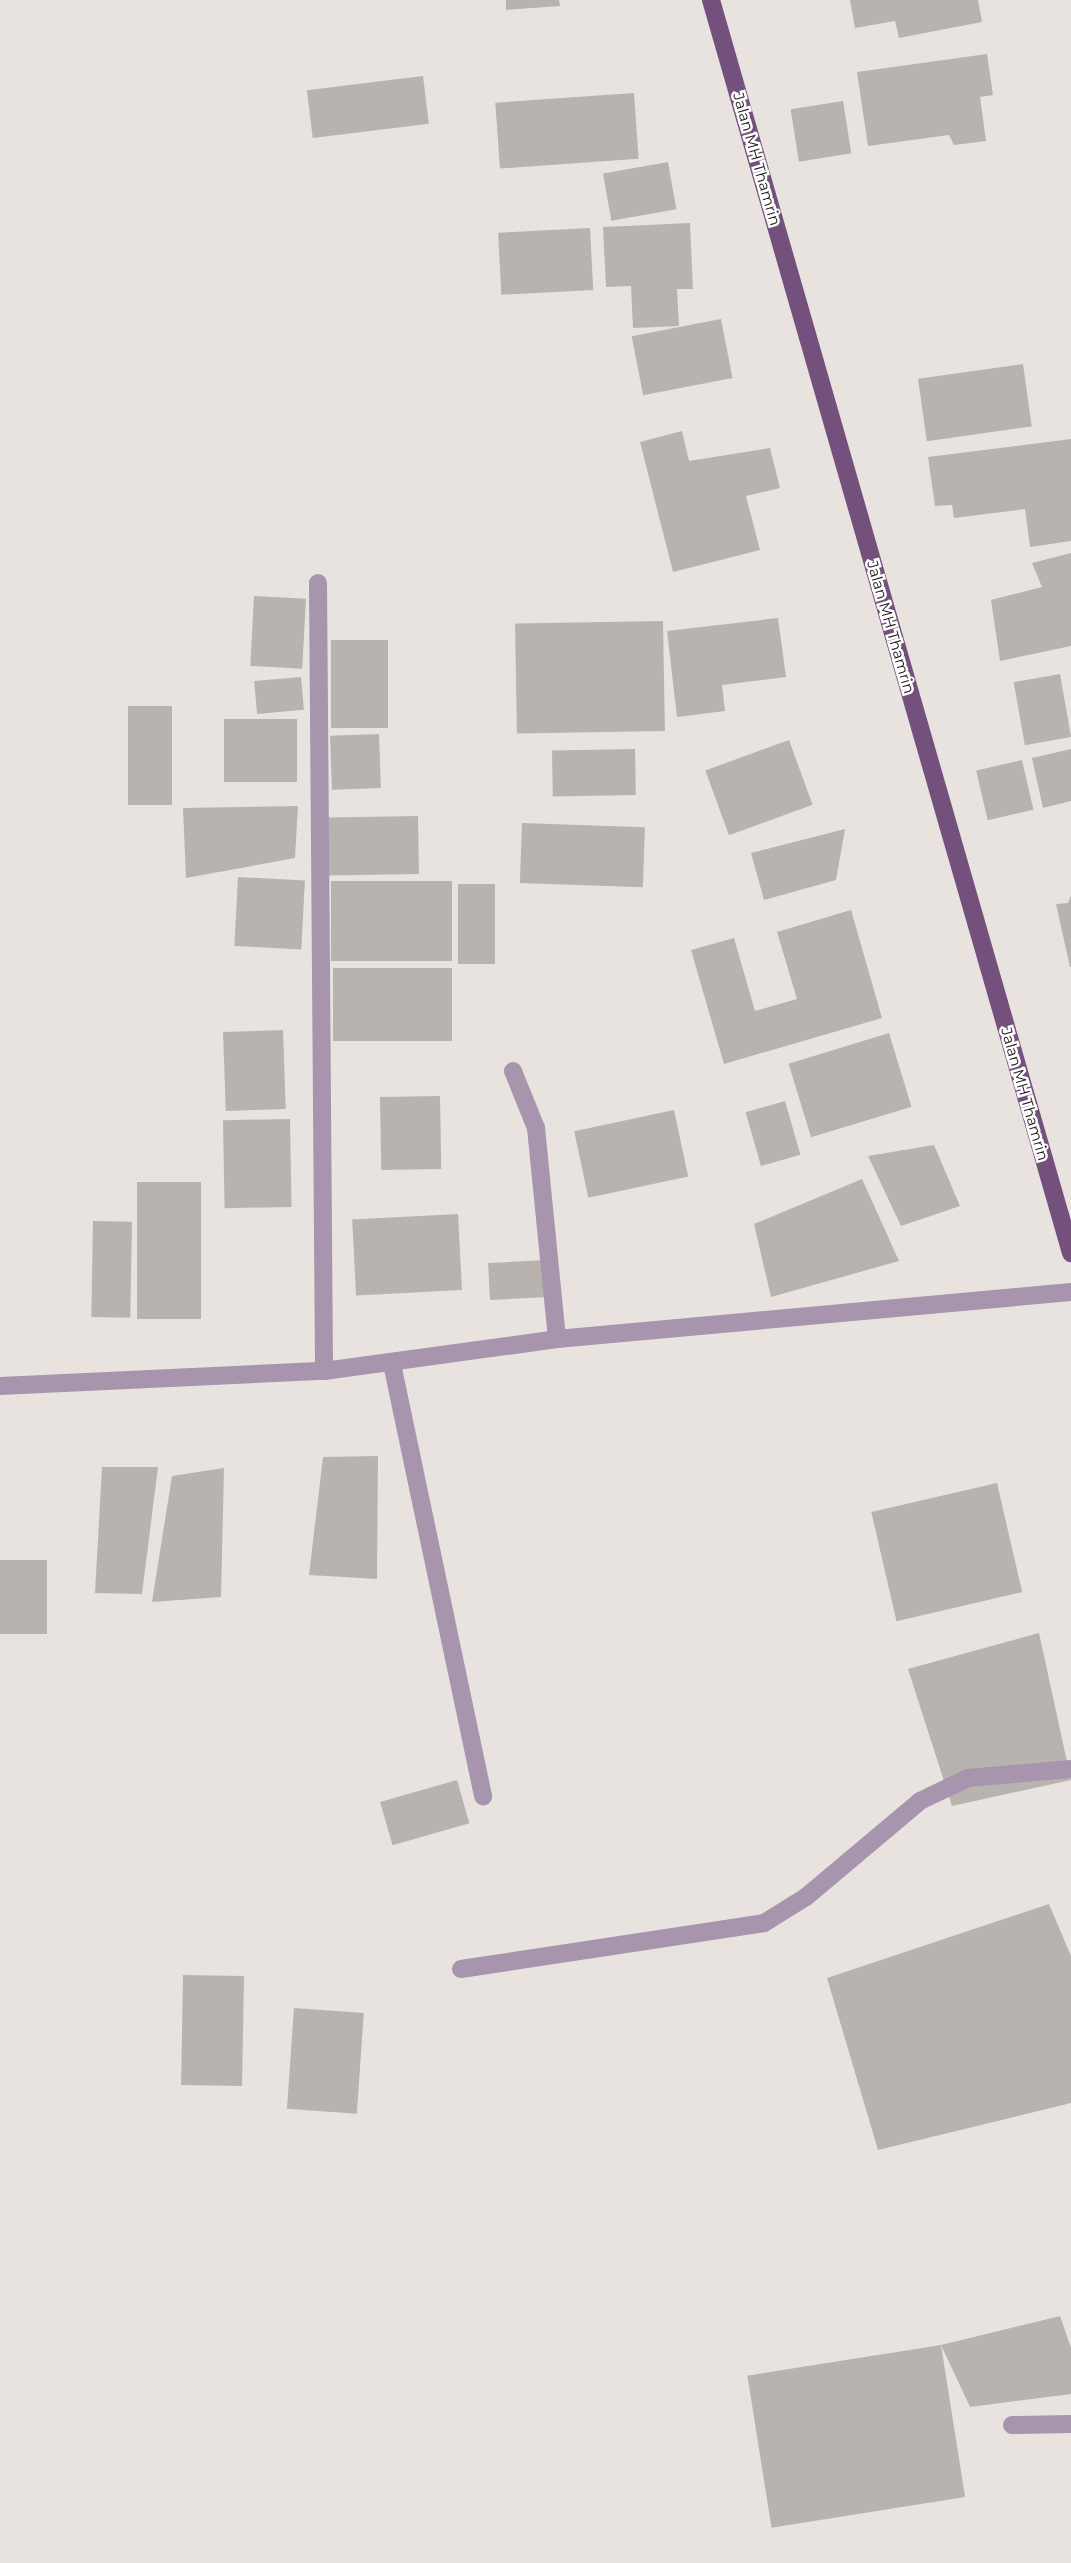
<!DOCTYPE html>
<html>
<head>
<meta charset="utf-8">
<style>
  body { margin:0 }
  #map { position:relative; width:1071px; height:2563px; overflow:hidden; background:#e9e3df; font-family:Montserrat,sans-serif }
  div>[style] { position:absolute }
  .building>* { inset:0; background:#b9b3b0; transform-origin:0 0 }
  .minor>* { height:18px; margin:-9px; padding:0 9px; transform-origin:9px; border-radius:9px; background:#a794ad }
  .major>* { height:18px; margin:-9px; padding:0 9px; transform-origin:9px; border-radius:9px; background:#74517d }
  span { translate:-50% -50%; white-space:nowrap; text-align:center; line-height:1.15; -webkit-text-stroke:5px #fff; paint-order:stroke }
  .street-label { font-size:15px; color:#1b1918 }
</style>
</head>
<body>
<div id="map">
  <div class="building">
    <i style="clip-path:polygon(506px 0,559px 0,560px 6px,506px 10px)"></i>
    <i style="clip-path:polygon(850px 0,978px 0,982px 22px,899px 38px,895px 21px,855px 28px)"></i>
    <i style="clip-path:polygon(987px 54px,993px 95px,980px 97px,986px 141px,954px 145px,949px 135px,868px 146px,857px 72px)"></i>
    <i style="left:423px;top:76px;width:48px;height:117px;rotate:83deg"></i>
    <i style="left:634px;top:93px;width:66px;height:139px;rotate:86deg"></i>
    <i style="left:843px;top:101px;width:53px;height:53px;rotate:81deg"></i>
    <i style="left:668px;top:162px;width:48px;height:66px;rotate:80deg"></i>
    <i style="clip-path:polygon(690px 223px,693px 289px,677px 289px,679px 326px,633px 328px,631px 286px,606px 287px,603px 227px)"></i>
    <i style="left:590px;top:228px;width:62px;height:92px;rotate:87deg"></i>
    <i style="left:721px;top:319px;width:60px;height:91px;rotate:79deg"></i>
    <i style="left:1023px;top:364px;width:63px;height:106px;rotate:82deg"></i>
    <i style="clip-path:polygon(682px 431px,689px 461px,770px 448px,780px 488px,746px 496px,760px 550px,673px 572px,640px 442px)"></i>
    <i style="clip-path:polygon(1071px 439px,1071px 541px,1030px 547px,1025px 509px,954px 518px,952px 505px,935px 506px,928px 457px)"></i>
    <i style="clip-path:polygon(1071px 553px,1071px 646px,1000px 661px,991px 600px,1042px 587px,1032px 563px)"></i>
    <i style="left:254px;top:596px;width:52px;height:70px;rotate:3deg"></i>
    <i style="clip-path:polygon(778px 618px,786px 677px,722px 685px,725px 711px,677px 717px,667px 631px)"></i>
    <i style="left:663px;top:621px;width:110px;height:148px;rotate:89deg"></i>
    <i style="left:331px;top:640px;width:57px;height:88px"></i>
    <i style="left:1060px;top:674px;width:64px;height:47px;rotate:80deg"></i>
    <i style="left:301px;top:677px;width:33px;height:47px;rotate:85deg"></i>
    <i style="left:128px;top:706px;width:44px;height:99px"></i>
    <i style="left:224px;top:719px;width:73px;height:63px"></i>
    <i style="left:379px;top:734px;width:54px;height:49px;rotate:88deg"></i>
    <i style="left:789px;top:740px;width:69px;height:89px;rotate:70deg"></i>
    <i style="left:635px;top:749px;width:46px;height:83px;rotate:89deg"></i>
    <i style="clip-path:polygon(1071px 749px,1071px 801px,1043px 808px,1032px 758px)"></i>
    <i style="left:1022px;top:760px;width:51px;height:47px;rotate:77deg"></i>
    <i style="clip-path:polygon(298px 806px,295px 858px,186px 878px,183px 808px)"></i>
    <i style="left:418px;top:816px;width:58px;height:90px;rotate:89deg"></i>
    <i style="left:522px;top:823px;width:123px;height:60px;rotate:2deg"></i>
    <i style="clip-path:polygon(845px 829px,836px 880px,764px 900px,751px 853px)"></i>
    <i style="left:238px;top:877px;width:67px;height:69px;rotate:3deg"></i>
    <i style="left:331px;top:881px;width:121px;height:80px"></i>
    <i style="left:458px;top:884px;width:37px;height:80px"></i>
    <i style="clip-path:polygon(1071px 895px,1071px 967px,1070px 967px,1056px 904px,1068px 903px)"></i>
    <i style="clip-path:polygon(851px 910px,882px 1018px,724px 1064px,691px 950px,734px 938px,755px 1011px,797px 999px,777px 932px)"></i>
    <i style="left:333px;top:968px;width:119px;height:73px"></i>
    <i style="left:283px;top:1030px;width:79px;height:60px;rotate:88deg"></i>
    <i style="left:889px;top:1033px;width:77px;height:105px;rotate:73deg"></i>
    <i style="left:440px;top:1096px;width:73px;height:60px;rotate:89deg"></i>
    <i style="left:785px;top:1101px;width:56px;height:41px;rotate:74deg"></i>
    <i style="left:674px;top:1110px;width:68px;height:102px;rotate:78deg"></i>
    <i style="left:290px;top:1119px;width:88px;height:67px;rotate:89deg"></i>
    <i style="clip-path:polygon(934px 1145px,960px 1206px,901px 1226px,868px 1156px)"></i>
    <i style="clip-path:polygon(862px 1179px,899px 1261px,771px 1297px,754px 1224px)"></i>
    <i style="left:201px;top:1182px;width:137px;height:64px;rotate:90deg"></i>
    <i style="left:458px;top:1214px;width:76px;height:106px;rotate:87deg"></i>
    <i style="left:93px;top:1221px;width:39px;height:96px;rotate:1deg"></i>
    <i style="left:546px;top:1260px;width:37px;height:58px;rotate:87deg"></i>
    <i style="clip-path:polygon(378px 1456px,377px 1579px,309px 1575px,323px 1457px)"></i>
    <i style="clip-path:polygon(102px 1467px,158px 1467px,142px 1594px,95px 1593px)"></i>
    <i style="clip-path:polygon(224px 1468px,221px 1597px,152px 1602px,172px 1476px)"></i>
    <i style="left:997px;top:1483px;width:112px;height:129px;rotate:77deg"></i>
    <i style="left:0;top:1560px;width:47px;height:74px"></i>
    <i style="clip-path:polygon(1039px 1633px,1071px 1780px,952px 1806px,908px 1669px)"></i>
    <i style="left:457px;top:1780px;width:45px;height:80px;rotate:74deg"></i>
    <i style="clip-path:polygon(1049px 1904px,1071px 1956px,1071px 2103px,878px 2150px,827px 1978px)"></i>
    <i style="left:183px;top:1975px;width:61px;height:110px;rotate:1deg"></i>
    <i style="left:294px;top:2008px;width:70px;height:101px;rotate:4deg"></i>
    <i style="clip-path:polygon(1060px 2316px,1071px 2348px,1071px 2394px,970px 2407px,941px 2345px)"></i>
    <i style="left:941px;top:2345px;width:154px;height:196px;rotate:81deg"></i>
  </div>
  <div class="minor">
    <i style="left:318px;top:583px;width:788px;rotate:89.56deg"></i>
    <i style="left:513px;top:1071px;width:61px;rotate:68deg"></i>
    <i style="left:536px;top:1128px;width:212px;rotate:84.3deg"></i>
    <i style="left:392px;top:1364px;width:442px;rotate:78.1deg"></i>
    <i style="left:0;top:1386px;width:324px;rotate:-2.7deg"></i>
    <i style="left:324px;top:1371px;width:235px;rotate:-7.8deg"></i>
    <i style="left:557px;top:1339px;width:516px;rotate:-5.22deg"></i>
    <i style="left:461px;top:1969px;width:306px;rotate:-8.6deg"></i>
    <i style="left:764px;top:1923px;width:49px;rotate:-31.8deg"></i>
    <i style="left:806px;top:1897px;width:149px;rotate:-40.1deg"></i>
    <i style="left:920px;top:1801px;width:53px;rotate:-25.6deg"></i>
    <i style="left:968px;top:1778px;width:103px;rotate:-5deg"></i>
    <i style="left:1012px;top:2425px;width:59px;rotate:-1deg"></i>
  </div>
  <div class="major">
    <i style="left:711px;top:0;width:1304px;rotate:73.97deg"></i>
  </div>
  <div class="street-label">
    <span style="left:757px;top:159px;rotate:74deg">Jalan MH Thamrin</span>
    <span style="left:891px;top:627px;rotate:74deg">Jalan MH Thamrin</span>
    <span style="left:1025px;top:1094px;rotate:74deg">Jalan MH Thamrin</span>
  </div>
</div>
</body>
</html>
